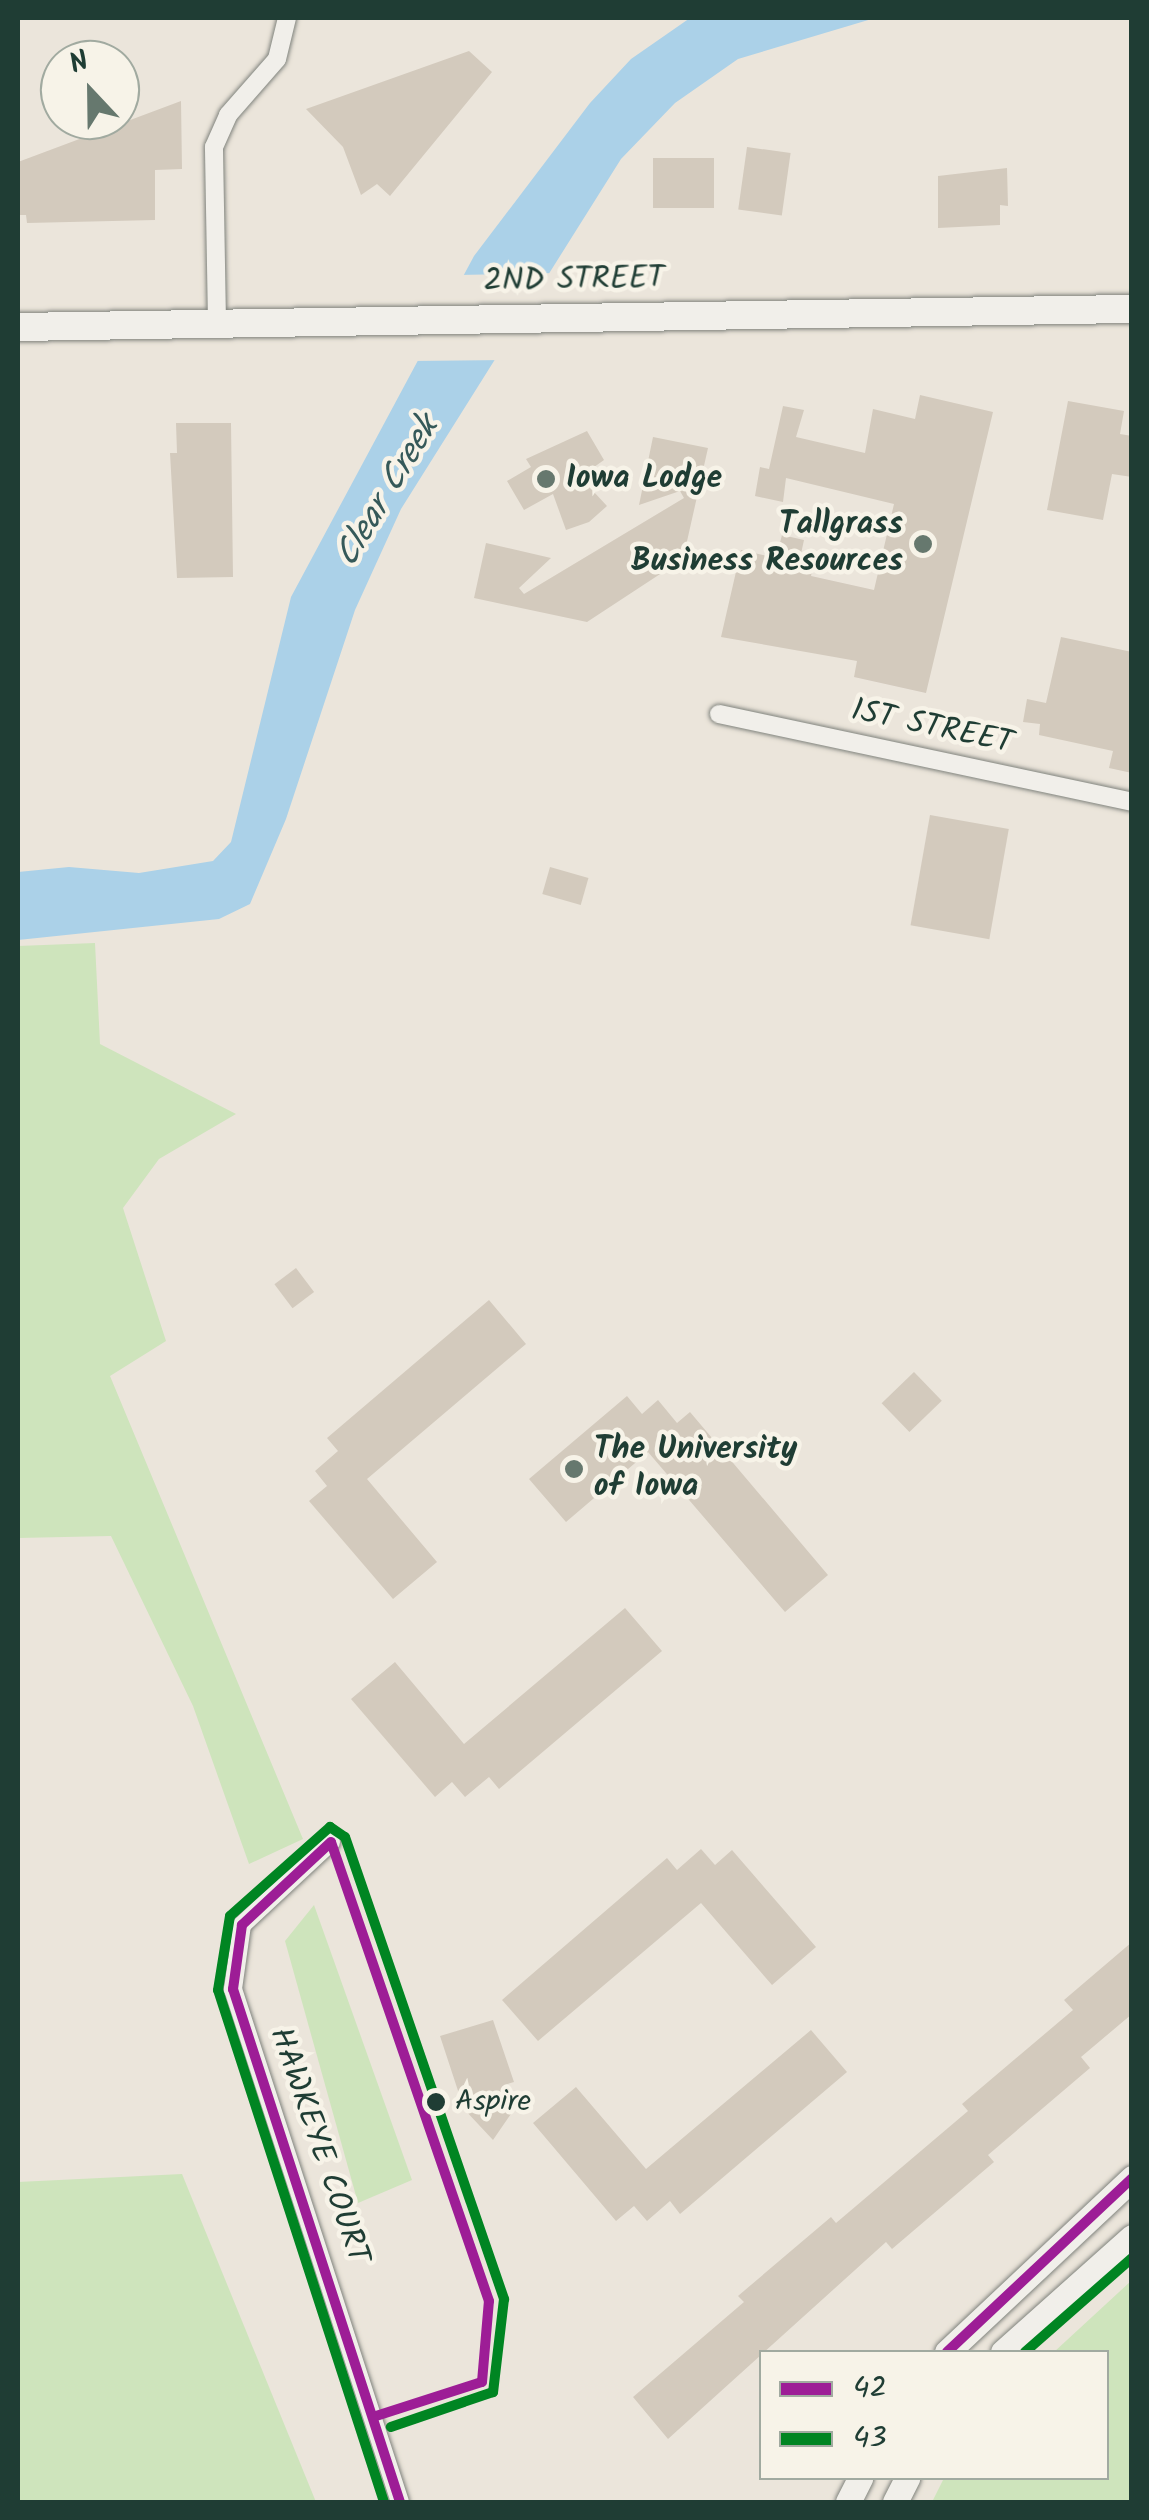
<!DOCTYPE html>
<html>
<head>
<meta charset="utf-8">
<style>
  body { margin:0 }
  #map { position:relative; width:1149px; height:2520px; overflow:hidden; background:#ebe5db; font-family:Kalam,sans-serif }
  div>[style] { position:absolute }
  .green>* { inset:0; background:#cee4bc }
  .water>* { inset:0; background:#abd1e8 }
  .pier>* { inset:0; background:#ebe5db }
  .building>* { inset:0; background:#d3cabd; transform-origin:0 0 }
  .roads { filter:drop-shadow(0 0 2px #80837d) drop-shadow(0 0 2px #80837d) }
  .street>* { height:18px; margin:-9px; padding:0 9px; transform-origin:9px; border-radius:9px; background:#f1efea }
  .secondary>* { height:25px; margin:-12.5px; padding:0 12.5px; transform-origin:12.5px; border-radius:12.5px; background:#f1efea }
  .primary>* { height:28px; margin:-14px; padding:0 14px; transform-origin:14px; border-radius:14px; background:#f1efea }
  .bus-1>* { height:10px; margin:-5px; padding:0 5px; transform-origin:5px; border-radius:5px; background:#9d1d96 }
  .bus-2>* { height:10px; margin:-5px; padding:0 5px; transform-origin:5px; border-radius:5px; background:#008522 }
  .dots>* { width:28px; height:28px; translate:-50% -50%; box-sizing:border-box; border:5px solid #f7f3e8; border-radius:50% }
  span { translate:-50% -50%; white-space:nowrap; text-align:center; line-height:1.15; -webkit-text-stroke:9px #f7f3e8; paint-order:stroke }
  .bus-label { font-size:30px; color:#1f3d34 }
  .left { translate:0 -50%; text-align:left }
  .street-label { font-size:32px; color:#1f3d34 }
  .poi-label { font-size:32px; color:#1f3d34; font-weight:700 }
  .right { translate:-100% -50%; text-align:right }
  .water-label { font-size:35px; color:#355959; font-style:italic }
  .frame { position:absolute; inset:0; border:20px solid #1f3d34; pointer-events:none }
  .legend { position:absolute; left:759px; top:2350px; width:350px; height:130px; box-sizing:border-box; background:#f7f3e8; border:2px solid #a1aaa0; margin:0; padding:12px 18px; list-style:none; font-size:30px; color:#1f3d34 }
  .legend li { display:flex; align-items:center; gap:20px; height:50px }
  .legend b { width:50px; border:2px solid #a1aaa0 }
  .north { position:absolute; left:40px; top:40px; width:100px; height:100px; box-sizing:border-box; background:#f7f3e8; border:2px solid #a1aaa0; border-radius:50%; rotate:338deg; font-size:28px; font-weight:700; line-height:40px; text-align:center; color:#1f3d34 }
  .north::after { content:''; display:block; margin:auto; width:35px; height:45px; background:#66786e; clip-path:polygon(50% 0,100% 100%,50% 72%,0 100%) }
</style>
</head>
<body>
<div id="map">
  <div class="green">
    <i style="clip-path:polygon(95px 943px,100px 1044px,236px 1114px,159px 1159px,123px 1208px,166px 1341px,110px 1376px,303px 1839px,249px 1864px,193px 1706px,111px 1536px,18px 1538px,18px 946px)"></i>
    <i style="clip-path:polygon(314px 1905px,412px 2180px,358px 2203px,285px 1941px)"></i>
    <i style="clip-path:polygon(182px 2174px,316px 2502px,18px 2502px,18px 2182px)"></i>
    <i style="clip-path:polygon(1131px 2281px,1131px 2502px,932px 2502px,944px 2478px,1106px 2478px,1106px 2352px,1054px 2352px)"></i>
  </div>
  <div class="water">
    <i style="clip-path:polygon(690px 18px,875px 18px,738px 59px,675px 103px,621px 159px,401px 509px,355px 610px,286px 819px,250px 904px,219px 919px,18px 940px,18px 872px,69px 867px,139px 873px,213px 861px,231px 842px,291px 597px,474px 256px,590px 103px,631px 59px)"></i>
  </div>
  <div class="pier">
    <i style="clip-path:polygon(559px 273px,506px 360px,411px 361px,458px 275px)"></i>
  </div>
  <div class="building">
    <i style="clip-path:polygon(469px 51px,492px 72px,390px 196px,377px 184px,361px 195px,343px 147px,306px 109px)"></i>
    <i style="clip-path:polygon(181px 101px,182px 169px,155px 170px,155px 220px,27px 223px,26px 215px,18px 215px,18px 162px)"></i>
    <i style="left:747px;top:147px;width:44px;height:63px;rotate:8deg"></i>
    <i style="left:653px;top:158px;width:61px;height:50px"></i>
    <i style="clip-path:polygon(1007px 168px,1008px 206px,1000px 205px,1000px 225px,938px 228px,938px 176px)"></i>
    <i style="clip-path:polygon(920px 395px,993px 412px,926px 693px,854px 677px,857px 661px,721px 637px,741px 550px,776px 558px,782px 535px,804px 540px,799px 563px,813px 566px,811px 576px,874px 590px,894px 504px,786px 478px,783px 502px,755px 496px,760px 467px,769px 469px,783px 406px,804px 410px,796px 437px,865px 453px,873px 409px,915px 419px)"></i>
    <i style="clip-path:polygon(1068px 401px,1124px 411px,1120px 434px,1132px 436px,1132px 477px,1112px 474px,1103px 520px,1047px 510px)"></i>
    <i style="clip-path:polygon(176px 423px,231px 423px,233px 577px,177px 578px,170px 453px,177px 453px)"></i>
    <i style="clip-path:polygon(587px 431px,604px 460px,580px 477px,607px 506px,589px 522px,566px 530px,553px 494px,524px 510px,507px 481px,531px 467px,526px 459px)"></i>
    <i style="clip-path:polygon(653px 437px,708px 448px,683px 559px,587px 622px,474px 598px,486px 543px,551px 558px,519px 588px,524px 594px,684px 498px,680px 491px,639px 505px)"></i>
    <i style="clip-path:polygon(1061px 637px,1132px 652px,1132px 773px,1109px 768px,1113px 751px,1039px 735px,1040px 724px,1023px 722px,1027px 699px,1046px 703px)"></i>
    <i style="left:930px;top:815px;width:80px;height:112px;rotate:10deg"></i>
    <i style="left:550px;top:867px;width:40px;height:28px;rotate:16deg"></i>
    <i style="left:296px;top:1268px;width:30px;height:27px;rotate:53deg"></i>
    <i style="clip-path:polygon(489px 1300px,526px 1344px,367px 1479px,437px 1562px,393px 1599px,309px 1501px,327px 1486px,315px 1471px,338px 1451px,327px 1438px)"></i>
    <i style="left:914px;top:1372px;width:40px;height:45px;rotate:46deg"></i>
    <i style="clip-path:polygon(627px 1396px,642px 1414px,658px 1400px,677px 1423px,690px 1412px,828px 1575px,785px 1612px,648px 1452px,566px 1522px,529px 1479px)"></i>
    <i style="clip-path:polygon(625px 1608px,662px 1651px,499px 1789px,489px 1777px,465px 1797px,452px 1782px,435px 1797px,351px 1699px,395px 1662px,464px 1744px)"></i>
    <i style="clip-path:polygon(701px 1849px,715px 1865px,732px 1850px,816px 1947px,772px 1985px,701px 1903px,538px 2041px,502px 2000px,667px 1858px,677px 1870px)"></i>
    <i style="clip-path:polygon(1132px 1942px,1132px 2014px,1081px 2057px,1090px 2068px,988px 2155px,994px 2162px,892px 2249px,886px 2242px,668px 2439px,633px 2397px,744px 2302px,738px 2296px,831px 2217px,836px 2223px,968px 2111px,962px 2104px,1073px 2010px,1064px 2000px)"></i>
    <i style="clip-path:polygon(493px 2020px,514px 2082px,504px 2085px,513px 2111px,493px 2140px,464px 2109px,440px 2036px)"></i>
    <i style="clip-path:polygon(811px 2030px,847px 2072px,680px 2214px,670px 2201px,647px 2221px,634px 2206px,616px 2221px,533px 2123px,576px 2087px,646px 2169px)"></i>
  </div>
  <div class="roads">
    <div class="street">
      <i style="left:217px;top:322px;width:175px;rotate:-91deg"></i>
      <i style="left:214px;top:147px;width:35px;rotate:-66deg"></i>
      <i style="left:228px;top:115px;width:74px;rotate:-48.8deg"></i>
      <i style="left:277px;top:59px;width:42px;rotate:-76.3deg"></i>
      <i style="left:719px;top:714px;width:422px;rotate:12deg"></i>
      <i style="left:331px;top:1842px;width:122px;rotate:137deg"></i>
      <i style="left:242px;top:1925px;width:65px;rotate:98deg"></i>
      <i style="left:233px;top:1989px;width:539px;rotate:71.97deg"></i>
    </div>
    <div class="secondary">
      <i style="left:947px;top:2352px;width:254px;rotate:-43.2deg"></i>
      <i style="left:1003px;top:2352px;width:173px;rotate:-41.7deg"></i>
      <i style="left:848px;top:2502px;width:27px;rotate:-63deg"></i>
      <i style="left:895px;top:2502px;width:27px;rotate:-63deg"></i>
    </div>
    <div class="primary">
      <i style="left:18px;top:327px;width:1114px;rotate:-0.93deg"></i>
    </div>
  </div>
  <div class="bus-1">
    <i style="left:947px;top:2352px;width:254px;rotate:-43.2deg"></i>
    <i style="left:376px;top:2416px;width:111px;rotate:-17.8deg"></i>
    <i style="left:482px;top:2382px;width:81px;rotate:-85.1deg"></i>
    <i style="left:489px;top:2301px;width:485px;rotate:-109deg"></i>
    <i style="left:331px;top:1842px;width:122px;rotate:137deg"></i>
    <i style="left:242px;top:1925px;width:65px;rotate:98deg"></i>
    <i style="left:233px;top:1989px;width:539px;rotate:71.97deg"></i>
  </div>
  <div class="bus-2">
    <i style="left:1025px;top:2352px;width:142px;rotate:-41.3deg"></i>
    <i style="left:384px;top:2502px;width:538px;rotate:-107.96deg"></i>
    <i style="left:218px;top:1990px;width:75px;rotate:-80.8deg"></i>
    <i style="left:230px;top:1916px;width:134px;rotate:-41.7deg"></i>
    <i style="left:330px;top:1827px;width:18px;rotate:34deg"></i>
    <i style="left:345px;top:1837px;width:489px;rotate:71deg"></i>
    <i style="left:504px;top:2299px;width:94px;rotate:96.7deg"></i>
    <i style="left:493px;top:2392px;width:108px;rotate:161.1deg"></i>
  </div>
  <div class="dots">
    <i style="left:546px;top:479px;background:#66786e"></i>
    <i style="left:923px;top:544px;background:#66786e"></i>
    <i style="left:574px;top:1469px;background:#66786e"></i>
    <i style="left:436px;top:2102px;background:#1f3d34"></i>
  </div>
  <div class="bus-label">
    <span class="left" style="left:455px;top:2102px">Aspire</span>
  </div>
  <div class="street-label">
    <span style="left:574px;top:281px;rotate:-1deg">2ND STREET</span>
    <span style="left:932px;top:728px;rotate:12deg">1ST STREET</span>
    <span style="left:318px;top:2146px;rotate:71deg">HAWKEYE COURT</span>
  </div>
  <div class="poi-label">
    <span class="left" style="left:566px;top:479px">Iowa Lodge</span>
    <span class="right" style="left:903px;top:544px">Tallgrass<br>Business Resources</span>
    <span class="left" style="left:594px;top:1469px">The University<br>of Iowa</span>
  </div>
  <div class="water-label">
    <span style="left:388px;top:492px;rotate:-59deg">Clear Creek</span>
  </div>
  <div class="frame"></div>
  <ul class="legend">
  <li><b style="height:12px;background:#9d1d96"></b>42</li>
  <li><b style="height:12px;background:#008522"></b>43</li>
  </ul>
  <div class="north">N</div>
</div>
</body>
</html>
